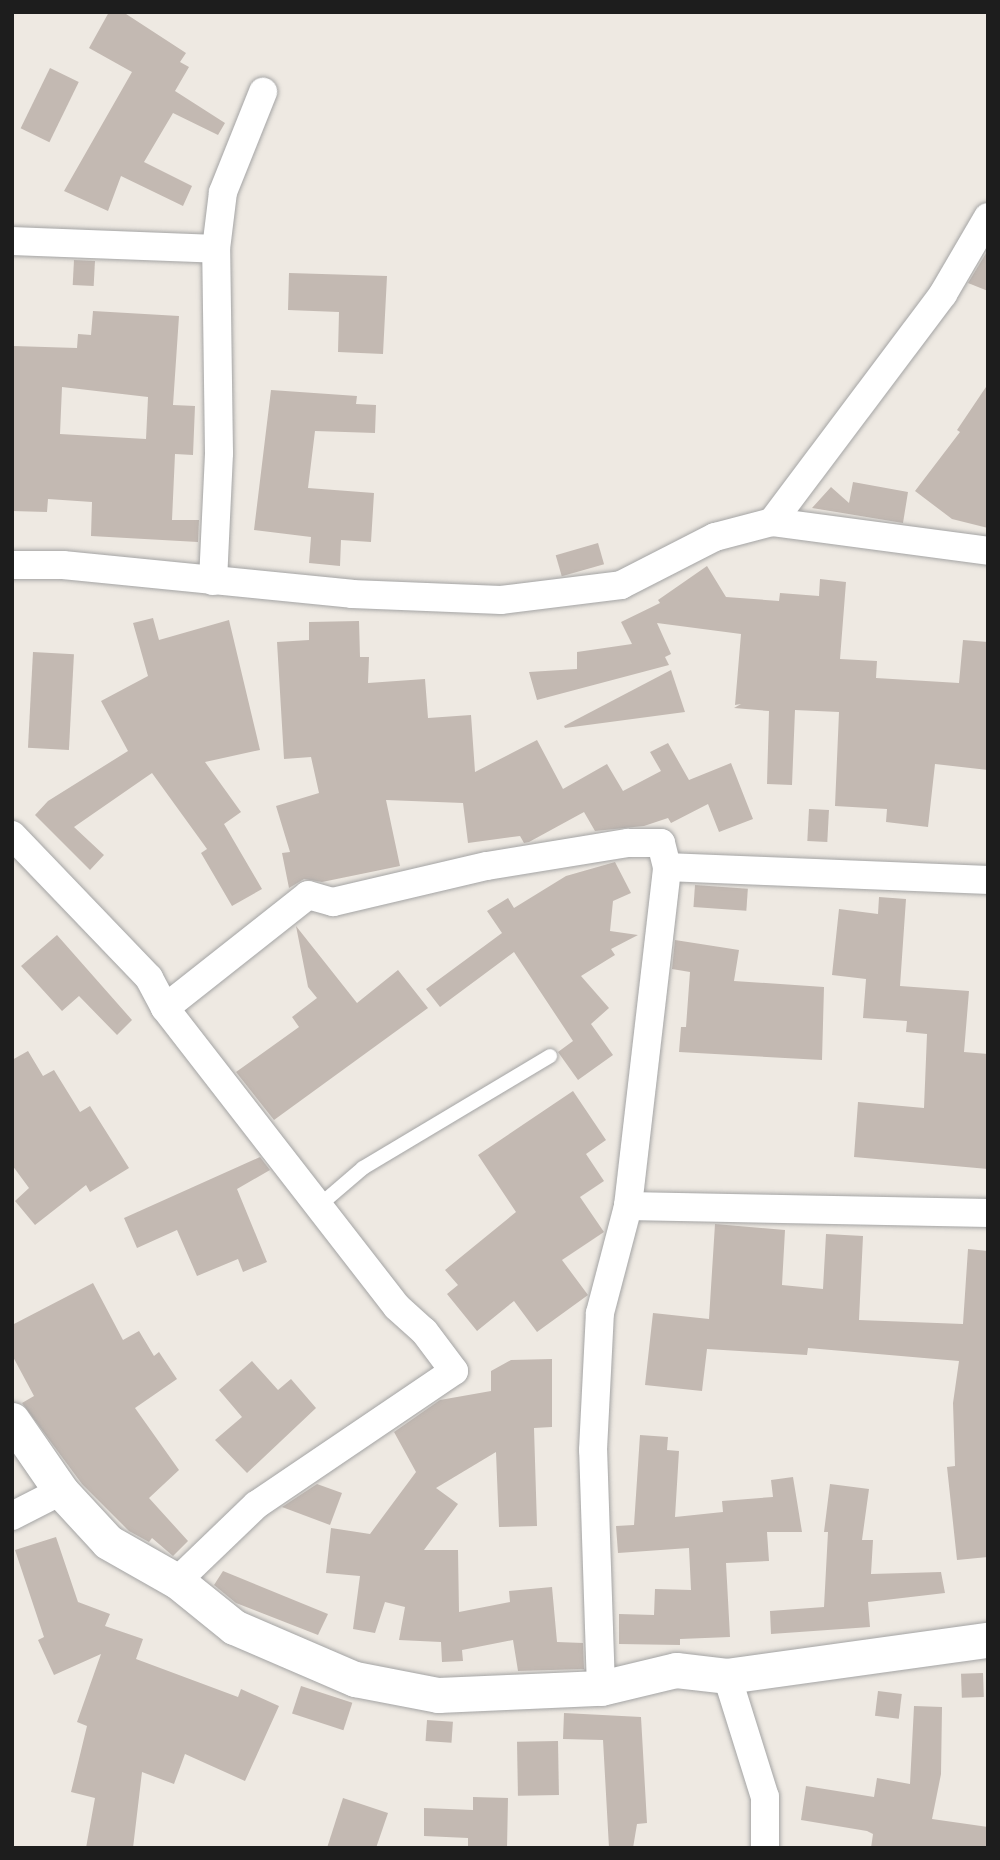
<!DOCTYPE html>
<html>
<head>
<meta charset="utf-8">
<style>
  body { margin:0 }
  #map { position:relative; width:1000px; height:1860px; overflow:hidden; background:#eee9e2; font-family:"Nunito Sans",sans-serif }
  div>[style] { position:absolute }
  .building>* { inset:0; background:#c3b9b2; transform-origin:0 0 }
  .roads { filter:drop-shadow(0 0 2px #a4a4a4) drop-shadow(0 0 2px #a4a4a4) }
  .service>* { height:14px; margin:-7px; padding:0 7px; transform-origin:7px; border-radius:7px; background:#fff }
  .minor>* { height:28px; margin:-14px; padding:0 14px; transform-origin:14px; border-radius:14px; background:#fff }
  .tertiary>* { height:35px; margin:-17.5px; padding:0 17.5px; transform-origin:17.5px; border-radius:17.5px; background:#fff }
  span { translate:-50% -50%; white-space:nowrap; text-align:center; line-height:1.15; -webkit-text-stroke:7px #fff; paint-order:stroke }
  .frame { position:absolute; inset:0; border:14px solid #1d1d1d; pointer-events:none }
</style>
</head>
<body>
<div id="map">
  <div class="building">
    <i style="clip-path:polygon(109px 12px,123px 12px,186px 53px,180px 62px,189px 67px,175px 91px,225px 123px,218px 135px,173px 113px,144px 162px,192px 186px,183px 206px,121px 176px,108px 211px,64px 191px,132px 72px,89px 48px)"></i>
    <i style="left:50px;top:68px;width:32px;height:67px;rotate:26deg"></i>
    <i style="clip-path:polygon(988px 250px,988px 291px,968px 283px)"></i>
    <i style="left:74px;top:260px;width:21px;height:25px;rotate:3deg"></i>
    <i style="clip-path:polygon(289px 273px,387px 276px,383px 354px,338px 352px,339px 312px,288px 310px)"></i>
    <i style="clip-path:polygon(evenodd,93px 311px,179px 316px,173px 405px,195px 406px,193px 455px,175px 454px,172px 520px,199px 520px,198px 542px,91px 536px,92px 502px,48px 499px,47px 512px,12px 511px,13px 346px,77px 348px,78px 334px,91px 335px,93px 311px,62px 387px,148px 397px,146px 439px,60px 434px,62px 387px)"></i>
    <i style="clip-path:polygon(988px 384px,988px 528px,952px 519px,915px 491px,960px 432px,957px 430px)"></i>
    <i style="clip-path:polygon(271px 390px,357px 396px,356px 404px,376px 405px,375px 433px,315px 431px,308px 488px,374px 493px,371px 542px,341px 540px,340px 566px,309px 563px,311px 537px,254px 530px)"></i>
    <i style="clip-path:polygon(853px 482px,908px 492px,903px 523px,812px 508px,831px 487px,849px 503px)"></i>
    <i style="left:598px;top:543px;width:22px;height:44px;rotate:74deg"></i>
    <i style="clip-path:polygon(707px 566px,726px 597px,779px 601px,780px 593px,819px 596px,820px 579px,846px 582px,840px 659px,877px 661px,876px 678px,959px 683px,963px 640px,988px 642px,988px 770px,935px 764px,928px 827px,886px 822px,887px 809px,835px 806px,839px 712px,795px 710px,792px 785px,767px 784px,769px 711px,734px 708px,741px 704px,735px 705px,741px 634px,657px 623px,671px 654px,665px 657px,669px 665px,537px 700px,529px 672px,577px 669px,577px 652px,632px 644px,621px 622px,660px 603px,658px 600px)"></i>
    <i style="clip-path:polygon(153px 618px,159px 640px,229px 620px,260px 750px,205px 762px,241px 812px,224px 824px,262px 889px,232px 906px,201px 853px,207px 849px,152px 773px,74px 827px,104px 855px,90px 870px,35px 815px,48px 801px,128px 751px,101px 701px,148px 676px,133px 623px)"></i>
    <i style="clip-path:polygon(359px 621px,360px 657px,369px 657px,368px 683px,425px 679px,428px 718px,471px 715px,475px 772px,537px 740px,563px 789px,607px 764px,623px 791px,661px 771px,650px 752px,668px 743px,689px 780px,731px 763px,753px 819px,719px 832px,708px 804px,671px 823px,668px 818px,644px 826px,595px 831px,584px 812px,529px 842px,524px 843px,520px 836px,468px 843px,463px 803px,386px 800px,400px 866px,322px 882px,304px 879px,289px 888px,282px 853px,290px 852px,276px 806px,319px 793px,311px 757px,284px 759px,277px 642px,309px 640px,309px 622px)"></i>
    <i style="left:33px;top:652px;width:41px;height:96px;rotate:3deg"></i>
    <i style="clip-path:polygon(671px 670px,685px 712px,565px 728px,564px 726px)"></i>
    <i style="left:809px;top:809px;width:20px;height:32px;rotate:3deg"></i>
    <i style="clip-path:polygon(615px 862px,631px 893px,613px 901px,610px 931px,638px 935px,611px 949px,615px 955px,581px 976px,609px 1008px,591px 1024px,613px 1055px,578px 1080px,558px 1052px,573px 1041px,514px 952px,440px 1007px,426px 989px,502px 933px,487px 911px,508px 898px,514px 908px,566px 876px)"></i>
    <i style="left:695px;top:885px;width:53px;height:22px;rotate:4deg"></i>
    <i style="clip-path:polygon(879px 897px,906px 899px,900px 986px,969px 991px,964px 1052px,988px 1054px,988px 1169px,854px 1157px,858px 1102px,924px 1108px,927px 1034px,906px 1032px,907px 1021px,863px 1018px,866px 979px,832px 975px,839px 909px,878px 914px)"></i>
    <i style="clip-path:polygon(296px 926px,357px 1003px,398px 970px,428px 1008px,274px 1120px,236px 1072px,299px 1027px,292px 1017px,317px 998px,308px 987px)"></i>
    <i style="clip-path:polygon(57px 935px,132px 1020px,117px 1035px,79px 996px,62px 1011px,21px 966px)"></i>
    <i style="clip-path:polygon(675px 940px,739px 950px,734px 981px,824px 987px,822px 1060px,679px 1052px,681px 1027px,686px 1027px,690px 972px,672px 969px)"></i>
    <i style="clip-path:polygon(28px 1051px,43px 1076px,54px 1070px,80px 1112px,90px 1106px,129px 1168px,90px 1192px,86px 1185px,35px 1225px,15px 1201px,29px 1188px,12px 1165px,12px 1060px)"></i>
    <i style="clip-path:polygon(573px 1091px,606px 1140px,586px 1154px,604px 1181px,580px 1197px,604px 1232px,562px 1260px,588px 1295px,537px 1332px,514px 1301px,477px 1331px,447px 1294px,458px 1285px,445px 1270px,516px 1212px,478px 1155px)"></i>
    <i style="clip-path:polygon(260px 1157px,270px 1170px,237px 1189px,267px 1262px,243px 1272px,238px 1259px,197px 1276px,177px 1230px,137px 1248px,124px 1218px)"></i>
    <i style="clip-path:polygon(715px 1224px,785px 1230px,782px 1285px,823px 1289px,826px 1234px,863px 1236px,859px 1320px,963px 1324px,968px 1249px,988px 1251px,988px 1557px,957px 1560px,947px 1467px,955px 1466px,953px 1403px,959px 1361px,808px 1348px,807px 1355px,707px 1349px,702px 1391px,645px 1385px,653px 1313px,709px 1319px)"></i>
    <i style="clip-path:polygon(93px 1283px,123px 1340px,139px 1331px,154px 1356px,159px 1352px,177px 1379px,135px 1408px,179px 1470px,149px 1498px,188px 1541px,173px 1556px,152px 1538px,149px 1542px,129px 1531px,82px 1484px,22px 1403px,34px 1396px,12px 1355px,12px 1325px)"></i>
    <i style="clip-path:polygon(552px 1359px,552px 1427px,534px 1428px,537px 1526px,499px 1527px,496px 1452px,436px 1488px,458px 1504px,424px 1550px,458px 1550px,459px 1612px,510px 1602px,509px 1591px,552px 1587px,557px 1642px,583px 1643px,584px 1669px,518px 1671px,513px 1640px,462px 1650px,463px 1661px,442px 1662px,441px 1642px,399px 1640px,405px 1607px,385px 1602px,375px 1633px,353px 1629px,360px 1576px,326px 1573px,331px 1528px,370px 1534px,416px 1472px,394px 1432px,440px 1400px,491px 1391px,491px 1371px,511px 1360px)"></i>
    <i style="clip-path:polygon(252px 1361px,278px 1390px,291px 1379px,316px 1408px,247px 1473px,215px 1440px,242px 1417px,219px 1390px)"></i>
    <i style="clip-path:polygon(640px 1435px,668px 1437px,667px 1450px,679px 1451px,675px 1517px,723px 1512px,722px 1501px,773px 1497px,771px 1480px,793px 1477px,802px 1532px,767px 1532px,769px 1561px,726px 1563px,730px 1637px,680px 1639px,680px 1645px,619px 1644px,619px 1614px,654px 1615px,655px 1589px,691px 1590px,689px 1548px,618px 1553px,616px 1526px,634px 1525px)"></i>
    <i style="clip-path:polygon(317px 1484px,342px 1493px,330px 1525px,282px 1507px)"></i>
    <i style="clip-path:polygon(830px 1484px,869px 1489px,862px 1540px,873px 1540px,871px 1574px,941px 1572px,945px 1593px,868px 1602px,870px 1627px,771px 1634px,770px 1611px,824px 1607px,828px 1532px,824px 1532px)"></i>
    <i style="clip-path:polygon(56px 1537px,78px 1602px,110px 1614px,105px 1626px,143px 1639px,136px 1659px,238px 1697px,241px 1689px,279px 1706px,245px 1781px,185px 1754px,174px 1784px,142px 1772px,133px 1848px,86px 1848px,95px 1798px,71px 1792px,87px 1726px,77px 1722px,101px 1654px,54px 1675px,38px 1640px,44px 1637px,15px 1550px)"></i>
    <i style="clip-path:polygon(223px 1571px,328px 1614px,318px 1635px,236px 1603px,214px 1585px)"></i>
    <i style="left:983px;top:1673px;width:24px;height:22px;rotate:88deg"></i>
    <i style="left:301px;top:1686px;width:54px;height:29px;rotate:18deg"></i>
    <i style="left:878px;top:1691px;width:24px;height:25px;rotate:7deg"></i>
    <i style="clip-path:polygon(914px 1706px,942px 1707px,941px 1774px,932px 1819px,988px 1827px,988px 1848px,871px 1848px,873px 1834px,867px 1831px,801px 1820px,806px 1786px,874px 1797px,877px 1778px,910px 1784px)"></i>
    <i style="clip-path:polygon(564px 1713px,641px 1717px,647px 1823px,637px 1824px,633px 1848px,609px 1848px,603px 1740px,563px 1739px)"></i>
    <i style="left:427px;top:1720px;width:26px;height:21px;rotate:4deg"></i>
    <i style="left:558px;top:1741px;width:54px;height:41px;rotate:89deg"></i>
    <i style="clip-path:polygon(473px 1797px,508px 1798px,507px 1848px,468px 1848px,468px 1838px,424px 1836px,424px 1808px,473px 1810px)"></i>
    <i style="clip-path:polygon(343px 1798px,388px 1813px,376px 1848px,327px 1848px)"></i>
  </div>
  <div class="roads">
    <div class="service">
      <i style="left:321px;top:1204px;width:55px;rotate:-40.6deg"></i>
      <i style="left:363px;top:1168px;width:218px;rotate:-30.9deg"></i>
    </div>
    <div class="minor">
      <i style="left:12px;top:241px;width:204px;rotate:2.2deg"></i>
      <i style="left:772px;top:522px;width:218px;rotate:7.6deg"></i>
      <i style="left:12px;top:565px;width:51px"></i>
      <i style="left:63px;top:565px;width:290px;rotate:5.7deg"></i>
      <i style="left:352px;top:594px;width:149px;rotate:2.3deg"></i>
      <i style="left:501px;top:600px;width:121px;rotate:-7.1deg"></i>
      <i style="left:621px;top:585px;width:106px;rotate:-27.1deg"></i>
      <i style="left:715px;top:537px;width:59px;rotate:-14.7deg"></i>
      <i style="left:772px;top:522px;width:285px;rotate:-53.1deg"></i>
      <i style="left:943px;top:294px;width:89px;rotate:-59.7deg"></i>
      <i style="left:213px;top:581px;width:128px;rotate:-87.3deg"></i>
      <i style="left:219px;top:453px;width:204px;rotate:-90.8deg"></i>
      <i style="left:216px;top:249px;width:57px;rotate:-83deg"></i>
      <i style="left:223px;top:192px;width:108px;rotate:-68.2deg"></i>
      <i style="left:12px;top:835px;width:198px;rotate:46.2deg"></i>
      <i style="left:149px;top:978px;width:34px;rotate:62deg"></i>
      <i style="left:165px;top:1008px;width:378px;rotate:52.2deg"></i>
      <i style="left:397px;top:1307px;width:36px;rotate:42deg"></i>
      <i style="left:424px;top:1331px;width:50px;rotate:53.1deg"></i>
      <i style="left:454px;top:1371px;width:239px;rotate:145.9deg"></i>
      <i style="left:256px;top:1505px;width:110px;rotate:136.1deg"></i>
      <i style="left:165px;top:1008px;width:182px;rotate:-38.3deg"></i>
      <i style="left:308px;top:895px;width:26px;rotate:16deg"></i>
      <i style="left:333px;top:902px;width:158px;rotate:-13.2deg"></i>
      <i style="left:487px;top:866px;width:143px;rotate:-9.3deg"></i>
      <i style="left:628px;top:843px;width:33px"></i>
      <i style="left:661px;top:843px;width:25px;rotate:76deg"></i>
      <i style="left:667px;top:867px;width:321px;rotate:2.3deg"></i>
      <i style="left:628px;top:1206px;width:360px;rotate:1.1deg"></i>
      <i style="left:12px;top:1516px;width:55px;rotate:-27deg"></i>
      <i style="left:727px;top:1676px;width:127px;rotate:72.6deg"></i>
      <i style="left:765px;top:1797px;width:51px;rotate:90deg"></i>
      <i style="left:601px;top:1688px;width:238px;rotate:-91.9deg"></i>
      <i style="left:593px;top:1450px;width:137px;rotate:-87.1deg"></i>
      <i style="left:600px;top:1313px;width:111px;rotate:-75.3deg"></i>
      <i style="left:628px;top:1206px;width:341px;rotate:-83.4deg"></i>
    </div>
    <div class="tertiary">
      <i style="left:12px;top:1420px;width:86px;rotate:55.4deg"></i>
      <i style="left:61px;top:1491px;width:69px;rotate:47.3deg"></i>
      <i style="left:108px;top:1542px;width:79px;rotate:29.5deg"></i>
      <i style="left:177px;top:1581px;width:73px;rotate:38.9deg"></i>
      <i style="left:234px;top:1627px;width:132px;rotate:23.3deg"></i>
      <i style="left:355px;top:1679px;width:85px;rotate:10.9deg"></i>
      <i style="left:438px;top:1695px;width:163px;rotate:-2.5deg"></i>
      <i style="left:601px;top:1688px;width:77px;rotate:-13.5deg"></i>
      <i style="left:676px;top:1670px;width:51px;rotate:6.7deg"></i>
      <i style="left:727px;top:1676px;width:263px;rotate:-7.9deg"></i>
    </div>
  </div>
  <div class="frame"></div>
</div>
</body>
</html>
